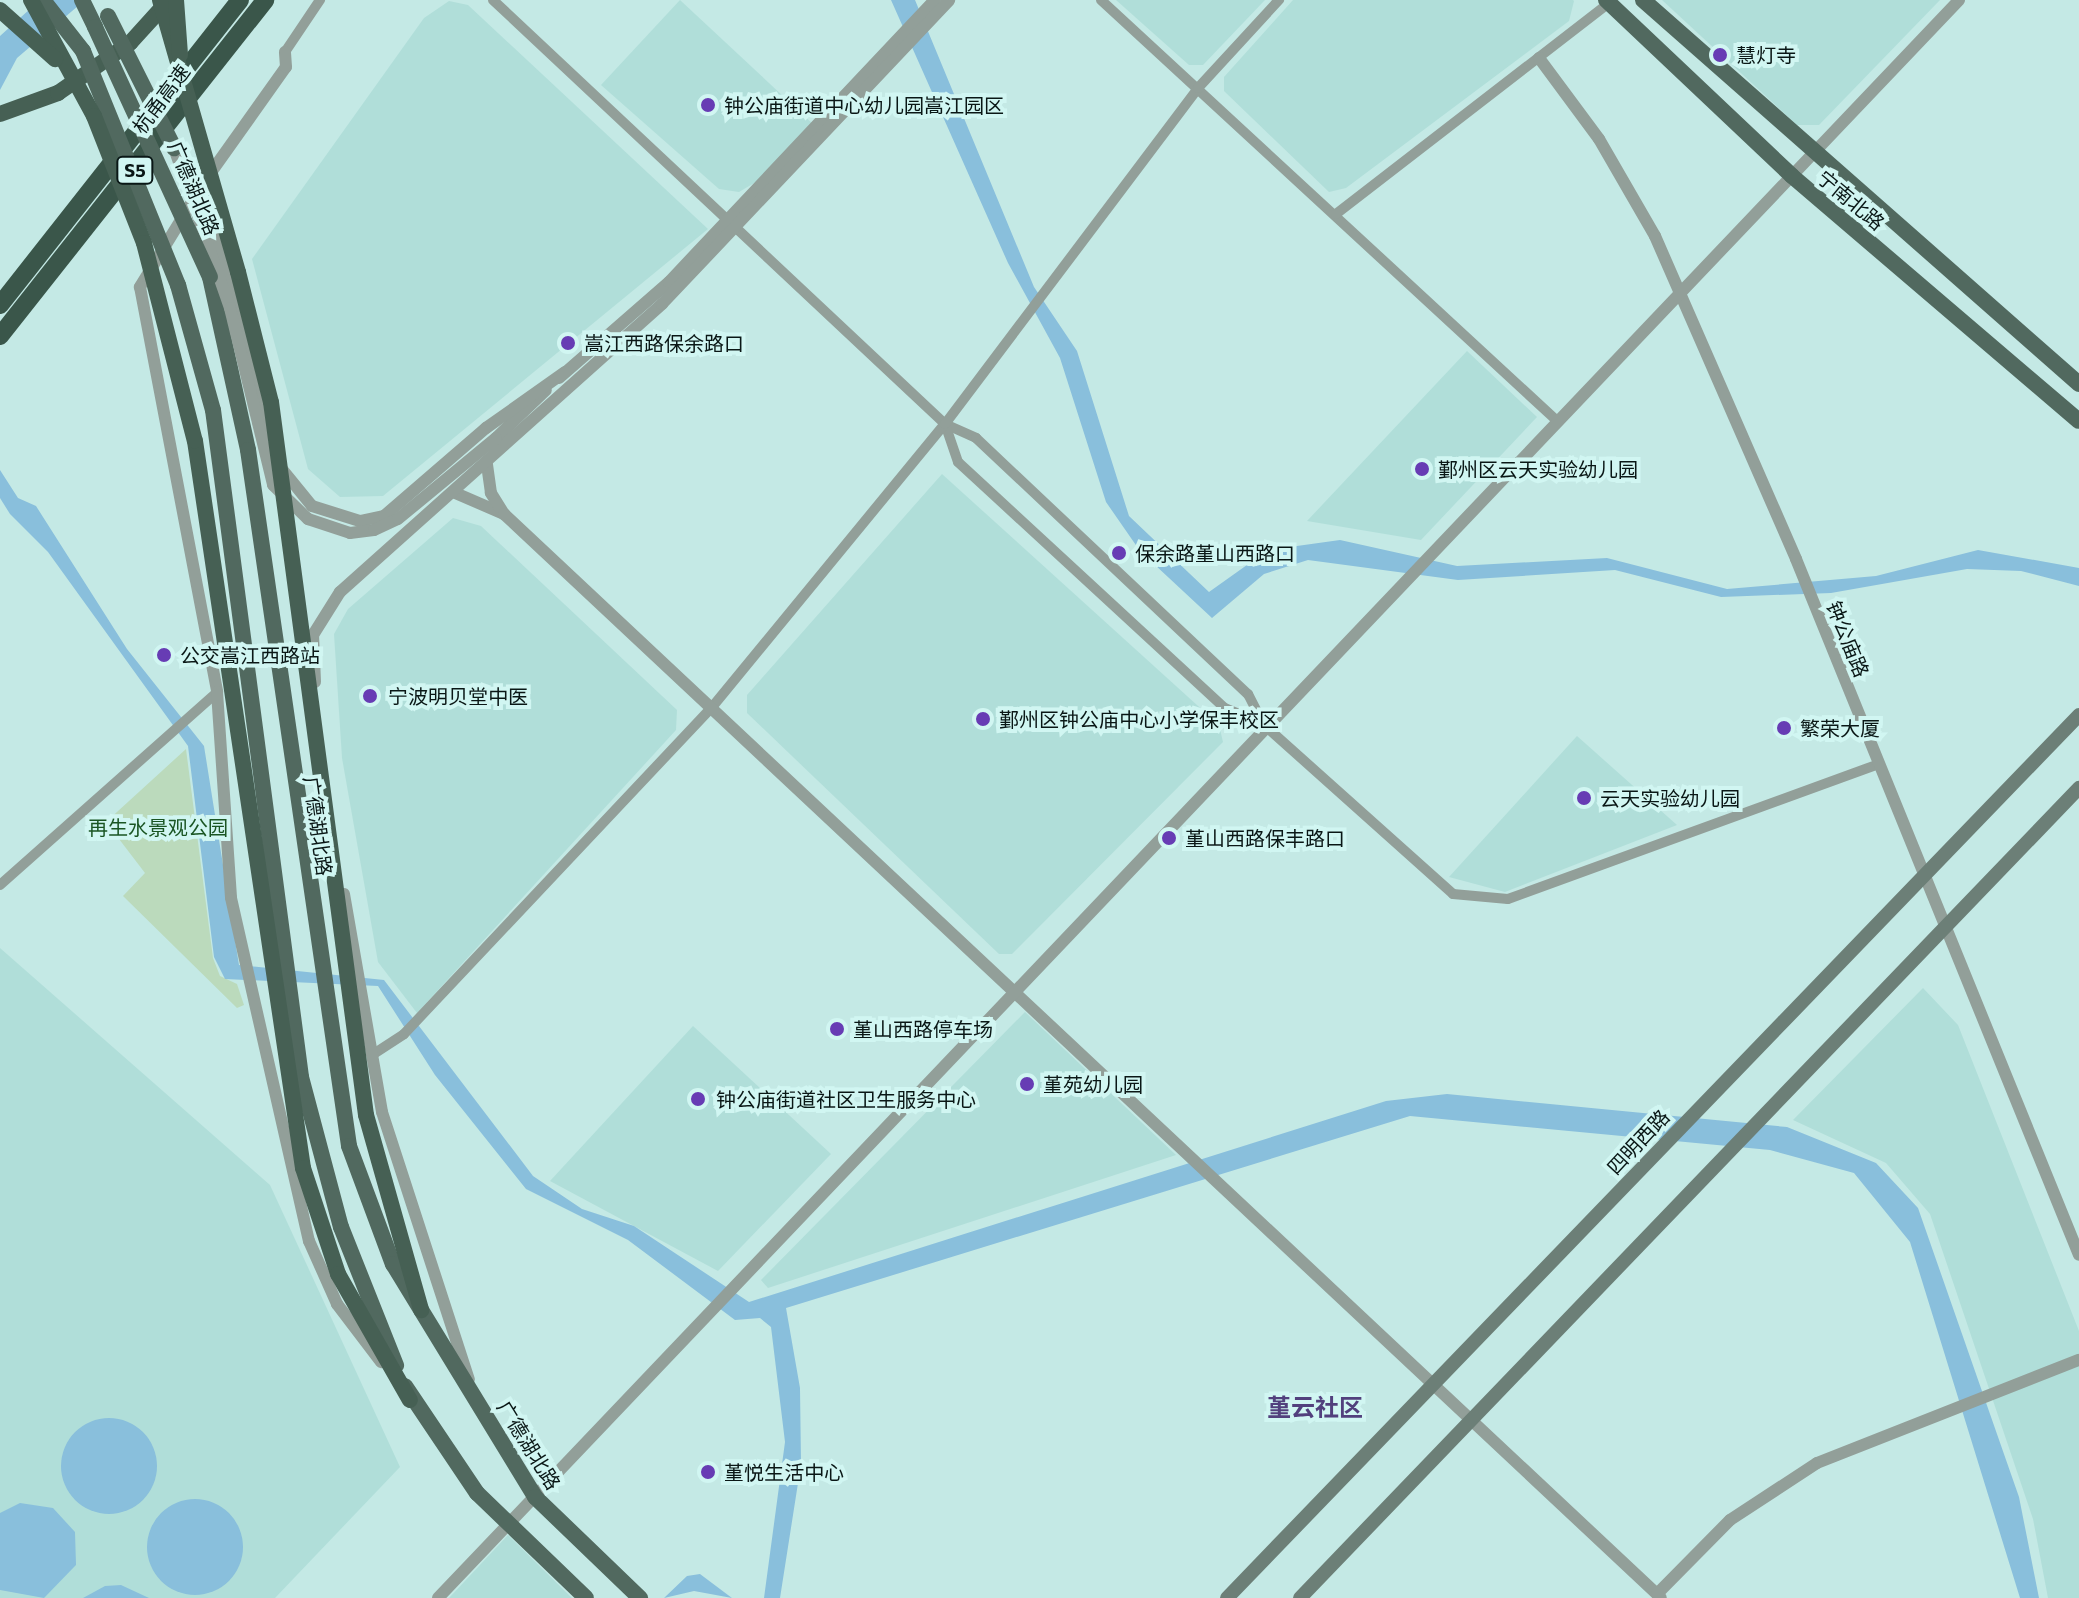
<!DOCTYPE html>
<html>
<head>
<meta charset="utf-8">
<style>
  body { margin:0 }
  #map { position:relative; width:2079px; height:1598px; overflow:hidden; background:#c4e9e5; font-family:Commissioner,"Noto Sans SC",sans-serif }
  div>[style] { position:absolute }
  .built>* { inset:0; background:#b0ded9 }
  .green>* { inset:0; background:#bbdabc }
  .water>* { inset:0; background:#89bfdc }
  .round { border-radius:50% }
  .minor>* { height:10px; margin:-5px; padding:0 5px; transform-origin:5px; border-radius:5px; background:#929f99 }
  .tertiary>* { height:12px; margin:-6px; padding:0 6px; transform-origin:6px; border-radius:6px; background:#929f99 }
  .secondary>* { height:14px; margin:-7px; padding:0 7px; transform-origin:7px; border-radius:7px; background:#6c7f77 }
  .primary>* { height:16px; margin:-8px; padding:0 8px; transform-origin:8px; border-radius:8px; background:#51695f }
  .trunk>* { height:16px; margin:-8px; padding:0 8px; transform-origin:8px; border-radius:8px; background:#466054 }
  .motorway>* { height:18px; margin:-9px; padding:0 9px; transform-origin:9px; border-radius:9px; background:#3a564a }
  .tertiary-bridge>* { height:12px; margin:-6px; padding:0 6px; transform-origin:6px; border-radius:6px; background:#929f99 }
  .primary-bridge>* { height:16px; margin:-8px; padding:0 8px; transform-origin:8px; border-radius:8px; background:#51695f }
  .trunk-bridge>* { height:16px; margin:-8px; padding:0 8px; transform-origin:8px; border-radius:8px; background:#466054 }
  .dots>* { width:22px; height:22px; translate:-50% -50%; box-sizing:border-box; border:4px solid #d1f6f2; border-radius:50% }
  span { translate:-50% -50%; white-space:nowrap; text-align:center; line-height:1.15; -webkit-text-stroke:8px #d1f6f2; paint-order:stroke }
  .shield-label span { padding:2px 6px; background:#d1f6f2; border:2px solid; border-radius:6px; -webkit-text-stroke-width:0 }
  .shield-label { font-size:18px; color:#0a1716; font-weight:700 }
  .poi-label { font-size:20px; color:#0a1716 }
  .left { translate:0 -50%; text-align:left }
  .street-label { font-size:20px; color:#0a1716 }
  .park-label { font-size:20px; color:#1a5523 }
  .quarter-label { font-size:24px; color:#52407d; font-weight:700 }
</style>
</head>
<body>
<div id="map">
  <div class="built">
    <i style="clip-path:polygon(680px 0,814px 125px,766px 176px,739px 192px,719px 189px,601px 85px)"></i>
    <i style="clip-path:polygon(1116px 0,1265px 0,1203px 65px,1189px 65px)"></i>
    <i style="clip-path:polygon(1293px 0,1573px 0,1574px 1px,1569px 21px,1346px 188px,1329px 192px,1224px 91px,1224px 77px)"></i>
    <i style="clip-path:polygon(1662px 0,1940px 0,1819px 125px,1797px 125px)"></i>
    <i style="clip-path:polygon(449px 1px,468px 5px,708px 229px,383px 496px,340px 497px,308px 469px,252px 259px,424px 18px)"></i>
    <i style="clip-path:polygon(1467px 351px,1537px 417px,1421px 540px,1307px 521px)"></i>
    <i style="clip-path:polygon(942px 474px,1219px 725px,1223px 742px,1012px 954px,999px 954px,747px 713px,747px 695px)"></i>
    <i style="clip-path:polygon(453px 518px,481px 526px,677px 710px,676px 730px,417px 1013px,378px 962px,342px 758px,334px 634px,348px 609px)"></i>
    <i style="clip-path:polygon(1577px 736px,1677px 825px,1505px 892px,1449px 877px)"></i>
    <i style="clip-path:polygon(0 948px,270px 1185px,400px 1467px,275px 1598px,0 1598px)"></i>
    <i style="clip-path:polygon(1923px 988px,1958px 1025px,2079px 1331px,2079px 1598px,2048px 1598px,2033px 1519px,1930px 1214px,1886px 1163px,1793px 1120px)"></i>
    <i style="clip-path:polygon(1025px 1012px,1176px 1155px,768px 1288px,761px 1280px)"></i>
    <i style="clip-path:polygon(693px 1026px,831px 1154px,718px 1271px,550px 1181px)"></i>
    <i style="clip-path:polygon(508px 1535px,572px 1598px,449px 1598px)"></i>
  </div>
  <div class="green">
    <i style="clip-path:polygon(186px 749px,213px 958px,220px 976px,237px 984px,244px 1005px,237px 1008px,123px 896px,145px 873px,106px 822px)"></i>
  </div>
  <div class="water">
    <i style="clip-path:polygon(40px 0,85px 0,17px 58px,0 90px,0 36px)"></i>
    <i style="clip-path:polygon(891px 0,915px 0,1034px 287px,1077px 351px,1129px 516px,1209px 592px,1268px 550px,1340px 540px,1457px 566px,1607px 558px,1727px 589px,1876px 576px,1978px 550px,2079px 568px,2079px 586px,2021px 571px,1967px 569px,1831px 593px,1721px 597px,1615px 570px,1458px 580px,1308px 560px,1264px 574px,1212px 618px,1140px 551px,1106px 502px,1060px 358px,1008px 263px)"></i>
    <i style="clip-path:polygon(0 470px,18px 498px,36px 506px,127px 649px,204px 746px,239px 965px,384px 980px,533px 1176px,582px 1209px,634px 1226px,749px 1302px,1386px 1101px,1447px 1094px,1787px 1127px,1876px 1163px,1918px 1208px,2019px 1497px,2039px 1598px,2020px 1598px,1910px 1242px,1854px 1173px,1770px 1150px,1410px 1116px,786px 1308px,800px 1388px,801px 1464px,780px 1598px,764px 1598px,785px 1442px,771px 1327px,760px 1318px,735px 1320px,628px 1240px,526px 1189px,435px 1075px,378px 986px,225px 979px,214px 957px,188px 746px,48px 552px,10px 514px,0 498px)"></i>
    <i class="round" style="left:61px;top:1418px;width:96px;height:96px"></i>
    <i class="round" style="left:147px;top:1499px;width:96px;height:96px"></i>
    <i style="clip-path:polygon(20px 1503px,53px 1508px,75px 1532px,76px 1565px,44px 1598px,0 1590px,0 1513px)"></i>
    <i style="clip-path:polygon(700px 1574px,732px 1598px,694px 1591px,664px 1598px,687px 1576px)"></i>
    <i style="clip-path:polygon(121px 1585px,149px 1598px,83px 1598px,105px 1586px)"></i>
  </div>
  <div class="minor">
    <i style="left:493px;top:0;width:620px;rotate:43.17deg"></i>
    <i style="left:945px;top:424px;width:34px;rotate:24deg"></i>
    <i style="left:976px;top:438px;width:374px;rotate:43.3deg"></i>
    <i style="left:1248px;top:694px;width:34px;rotate:63deg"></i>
    <i style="left:1101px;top:0;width:618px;rotate:42.7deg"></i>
    <i style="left:285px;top:52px;width:63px;rotate:-56.1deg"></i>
    <i style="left:1336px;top:214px;width:349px;rotate:-37.7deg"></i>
    <i style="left:945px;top:424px;width:40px;rotate:71.1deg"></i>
    <i style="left:958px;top:462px;width:363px;rotate:42.7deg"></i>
    <i style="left:1225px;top:708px;width:41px;rotate:22.8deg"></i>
    <i style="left:1263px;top:724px;width:255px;rotate:41.8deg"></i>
    <i style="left:1453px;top:894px;width:55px;rotate:5.2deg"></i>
    <i style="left:1508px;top:899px;width:393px;rotate:-20deg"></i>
    <i style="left:0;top:885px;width:290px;rotate:-41.6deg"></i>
    <i style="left:372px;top:1055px;width:38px;rotate:-33deg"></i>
    <i style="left:404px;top:1034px;width:451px;rotate:-46.7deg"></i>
    <i style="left:713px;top:706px;width:365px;rotate:-50.6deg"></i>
    <i style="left:945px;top:424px;width:421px;rotate:-53deg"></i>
    <i style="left:1198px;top:88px;width:120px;rotate:-47.4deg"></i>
  </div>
  <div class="tertiary">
    <i style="left:1539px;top:58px;width:101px;rotate:53.5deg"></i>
    <i style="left:1599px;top:139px;width:112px;rotate:60deg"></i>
    <i style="left:1655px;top:236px;width:352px;rotate:66.4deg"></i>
    <i style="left:1796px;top:559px;width:751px;rotate:67.87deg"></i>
    <i style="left:207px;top:178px;width:136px;rotate:-54.6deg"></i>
    <i style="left:286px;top:67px;width:15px;rotate:-94deg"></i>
    <i style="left:559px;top:378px;width:146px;rotate:-41.1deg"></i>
    <i style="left:669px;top:282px;width:388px;rotate:-46.7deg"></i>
    <i style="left:270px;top:435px;width:260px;rotate:-104.9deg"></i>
    <i style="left:203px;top:184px;width:121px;rotate:121.5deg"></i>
    <i style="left:140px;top:287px;width:412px;rotate:79.2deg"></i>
    <i style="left:217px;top:692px;width:206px;rotate:86.1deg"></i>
    <i style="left:231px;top:898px;width:352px;rotate:77.2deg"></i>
    <i style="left:309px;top:1241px;width:69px;rotate:66deg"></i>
    <i style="left:337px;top:1304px;width:73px;rotate:52.8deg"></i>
    <i style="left:496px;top:438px;width:69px;rotate:-43.8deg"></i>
    <i style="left:281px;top:468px;width:49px;rotate:50.8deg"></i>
    <i style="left:312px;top:506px;width:50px;rotate:17.4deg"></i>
    <i style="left:360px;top:521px;width:25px;rotate:-12deg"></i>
    <i style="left:384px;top:516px;width:135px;rotate:-40.8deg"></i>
    <i style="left:486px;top:428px;width:97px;rotate:-35.3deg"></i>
    <i style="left:453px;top:492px;width:56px;rotate:23.3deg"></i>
    <i style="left:504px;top:514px;width:25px;rotate:-122deg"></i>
    <i style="left:491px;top:493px;width:30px;rotate:-98deg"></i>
    <i style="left:504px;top:514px;width:1585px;rotate:43.13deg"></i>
    <i style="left:315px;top:682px;width:47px;rotate:-92.4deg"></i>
    <i style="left:313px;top:635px;width:51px;rotate:-57.9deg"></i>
    <i style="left:340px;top:592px;width:432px;rotate:-41.8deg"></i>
    <i style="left:662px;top:304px;width:418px;rotate:-46.6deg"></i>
    <i style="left:344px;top:894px;width:221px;rotate:80.1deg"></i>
    <i style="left:382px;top:1112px;width:281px;rotate:72deg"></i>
    <i style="left:1657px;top:1594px;width:104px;rotate:-45.4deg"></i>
    <i style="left:1730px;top:1520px;width:104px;rotate:-33.2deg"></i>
    <i style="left:1817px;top:1463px;width:282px;rotate:-21.5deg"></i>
    <i style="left:438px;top:1598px;width:2206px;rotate:-46.41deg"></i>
  </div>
  <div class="secondary">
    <i style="left:1227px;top:1598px;width:1227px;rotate:-46.02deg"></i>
    <i style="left:1300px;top:1598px;width:1124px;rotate:-46.12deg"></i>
  </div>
  <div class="primary">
    <i style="left:43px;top:0;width:65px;rotate:51.9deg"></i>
    <i style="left:82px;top:0;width:30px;rotate:64deg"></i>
    <i style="left:1606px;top:0;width:256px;rotate:43.4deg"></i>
    <i style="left:1792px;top:176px;width:377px;rotate:40.5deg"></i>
    <i style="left:1643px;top:0;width:581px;rotate:41.37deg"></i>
    <i style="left:210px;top:277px;width:177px;rotate:77.6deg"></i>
    <i style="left:248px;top:450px;width:703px;rotate:81.74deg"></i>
    <i style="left:349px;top:1146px;width:126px;rotate:69.6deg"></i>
    <i style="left:393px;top:1264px;width:273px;rotate:58.6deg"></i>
    <i style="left:535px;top:1497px;width:146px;rotate:43.9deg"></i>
    <i style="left:178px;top:285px;width:130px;rotate:74.4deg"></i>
    <i style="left:213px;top:410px;width:673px;rotate:82.48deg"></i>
    <i style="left:301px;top:1077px;width:155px;rotate:75.1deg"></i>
    <i style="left:341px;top:1227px;width:149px;rotate:68.3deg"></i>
    <i style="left:405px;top:1386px;width:129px;rotate:56.1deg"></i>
    <i style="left:477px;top:1493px;width:151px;rotate:43.9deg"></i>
  </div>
  <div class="trunk">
    <i style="left:0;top:114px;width:62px;rotate:-19.9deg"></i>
    <i style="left:58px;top:93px;width:88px;rotate:-34.8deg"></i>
    <i style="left:130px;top:43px;width:58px;rotate:-47.8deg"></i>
    <i style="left:238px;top:272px;width:134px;rotate:75.8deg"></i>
    <i style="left:195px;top:441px;width:735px;rotate:81.55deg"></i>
    <i style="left:303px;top:1168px;width:112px;rotate:71.7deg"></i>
    <i style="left:338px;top:1274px;width:145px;rotate:60.3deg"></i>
    <i style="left:366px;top:1115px;width:203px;rotate:74.2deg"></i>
  </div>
  <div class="motorway">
    <i style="left:0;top:305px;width:388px;rotate:-51.8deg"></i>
    <i style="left:0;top:336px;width:428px;rotate:-51.7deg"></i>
  </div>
  <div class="tertiary-bridge">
    <i style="left:174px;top:148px;width:170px;rotate:70.7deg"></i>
    <i style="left:230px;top:308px;width:182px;rotate:76.3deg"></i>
    <i style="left:273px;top:485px;width:49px;rotate:44.2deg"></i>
    <i style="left:308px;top:519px;width:44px;rotate:18.4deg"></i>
    <i style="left:350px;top:533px;width:24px;rotate:-7deg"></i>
    <i style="left:374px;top:530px;width:26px;rotate:-25deg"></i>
    <i style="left:398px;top:519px;width:127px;rotate:-39.6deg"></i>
  </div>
  <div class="primary-bridge">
    <i style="left:108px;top:16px;width:148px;rotate:63.4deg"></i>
    <i style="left:95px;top:27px;width:275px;rotate:65.3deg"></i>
    <i style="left:83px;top:51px;width:253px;rotate:67.9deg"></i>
  </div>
  <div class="trunk-bridge">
    <i style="left:31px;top:0;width:132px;rotate:61.5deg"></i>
    <i style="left:94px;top:116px;width:136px;rotate:68.5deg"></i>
    <i style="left:144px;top:243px;width:204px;rotate:75.6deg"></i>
    <i style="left:160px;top:0;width:283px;rotate:74deg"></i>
    <i style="left:176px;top:0;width:55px;rotate:85.8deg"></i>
    <i style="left:0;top:10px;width:74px;rotate:41.7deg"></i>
    <i style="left:271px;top:402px;width:719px;rotate:82.41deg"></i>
  </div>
  <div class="dots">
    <i style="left:1720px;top:55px;background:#673cb4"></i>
    <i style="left:708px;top:105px;background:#673cb4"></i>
    <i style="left:568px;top:343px;background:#673cb4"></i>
    <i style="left:1422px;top:469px;background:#673cb4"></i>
    <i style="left:1119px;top:553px;background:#673cb4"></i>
    <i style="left:164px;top:655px;background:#673cb4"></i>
    <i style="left:370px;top:696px;background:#673cb4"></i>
    <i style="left:983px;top:719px;background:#673cb4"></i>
    <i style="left:1784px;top:728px;background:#673cb4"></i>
    <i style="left:1584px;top:798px;background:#673cb4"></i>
    <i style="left:1169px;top:838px;background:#673cb4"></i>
    <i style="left:837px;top:1029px;background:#673cb4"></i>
    <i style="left:1027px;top:1084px;background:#673cb4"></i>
    <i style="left:698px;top:1099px;background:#673cb4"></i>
    <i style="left:708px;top:1472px;background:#673cb4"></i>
  </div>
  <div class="shield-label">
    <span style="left:135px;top:170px">S5</span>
  </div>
  <div class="poi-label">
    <span class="left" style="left:1736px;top:55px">慧灯寺</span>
    <span class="left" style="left:724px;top:105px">钟公庙街道中心幼儿园嵩江园区</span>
    <span class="left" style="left:584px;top:343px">嵩江西路保余路口</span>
    <span class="left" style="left:1438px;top:469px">鄞州区云天实验幼儿园</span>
    <span class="left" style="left:1135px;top:553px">保余路堇山西路口</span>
    <span class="left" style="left:180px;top:655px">公交嵩江西路站</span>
    <span class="left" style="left:388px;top:696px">宁波明贝堂中医</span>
    <span class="left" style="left:999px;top:719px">鄞州区钟公庙中心小学保丰校区</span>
    <span class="left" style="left:1800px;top:728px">繁荣大厦</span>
    <span class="left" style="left:1600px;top:798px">云天实验幼儿园</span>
    <span class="left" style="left:1185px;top:838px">堇山西路保丰路口</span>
    <span class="left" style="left:853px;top:1029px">堇山西路停车场</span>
    <span class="left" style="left:1043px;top:1084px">堇苑幼儿园</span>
    <span class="left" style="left:716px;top:1099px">钟公庙街道社区卫生服务中心</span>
    <span class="left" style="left:724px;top:1472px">堇悦生活中心</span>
  </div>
  <div class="street-label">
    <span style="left:161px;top:99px;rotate:-53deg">杭甬高速</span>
    <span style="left:194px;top:188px;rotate:67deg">广德湖北路</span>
    <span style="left:1851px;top:200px;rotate:40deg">宁南北路</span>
    <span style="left:1848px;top:639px;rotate:68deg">钟公庙路</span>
    <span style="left:318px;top:826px;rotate:82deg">广德湖北路</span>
    <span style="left:1638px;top:1142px;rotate:-47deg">四明西路</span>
    <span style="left:529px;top:1445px;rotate:58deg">广德湖北路</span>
  </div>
  <div class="park-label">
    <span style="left:158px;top:827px">再生水景观公园</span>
  </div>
  <div class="quarter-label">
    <span style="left:1315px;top:1407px">堇云社区</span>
  </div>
</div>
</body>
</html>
